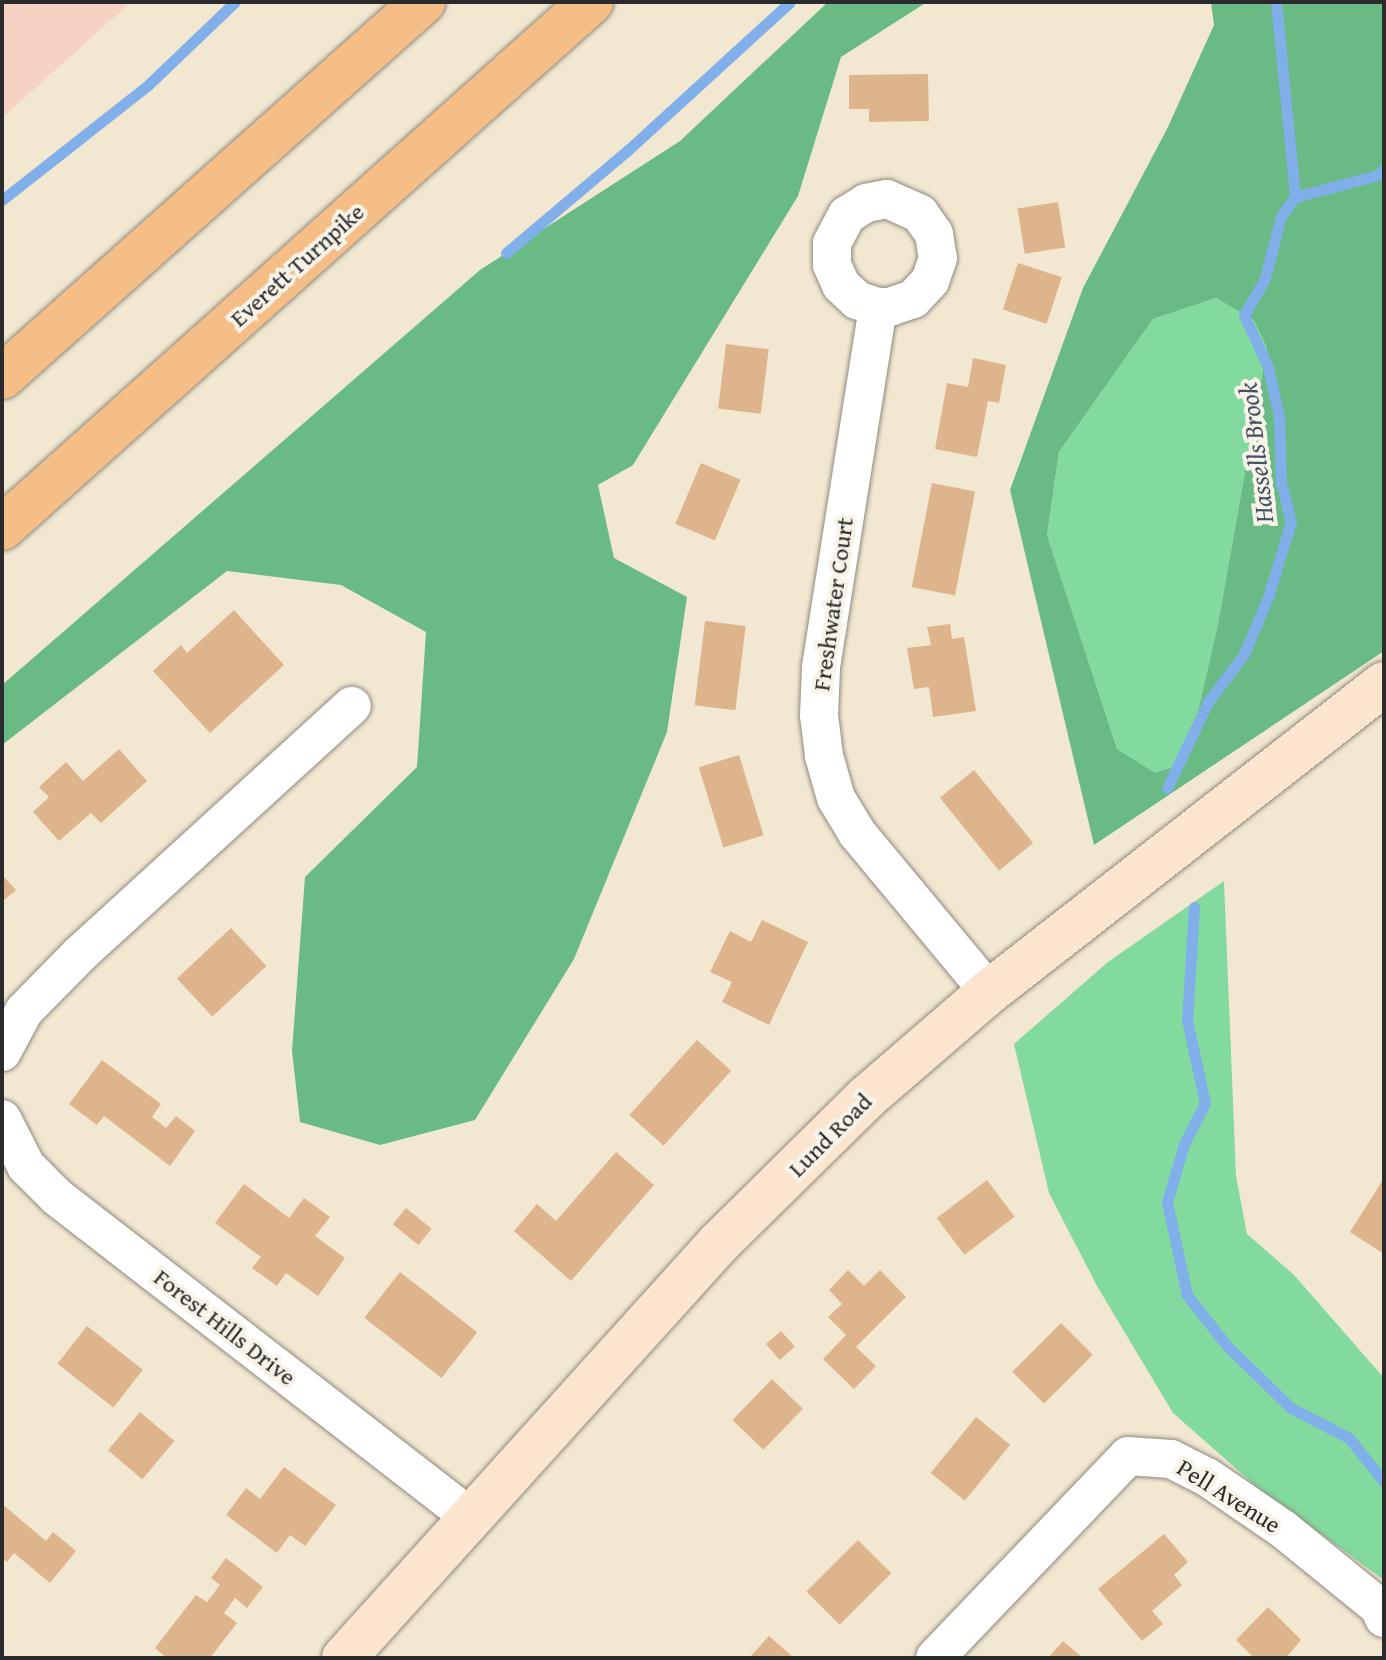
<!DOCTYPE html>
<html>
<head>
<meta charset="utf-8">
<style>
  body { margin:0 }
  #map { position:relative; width:1386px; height:1660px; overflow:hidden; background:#f2e8d2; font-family:"Gentium Book Plus",serif }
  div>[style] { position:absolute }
  .built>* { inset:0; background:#f6d2c4 }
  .green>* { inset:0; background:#82da9e }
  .forest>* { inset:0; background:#69ba85 }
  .stream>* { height:11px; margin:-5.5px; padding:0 5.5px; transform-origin:5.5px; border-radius:5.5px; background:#80afea }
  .building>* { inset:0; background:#deb48c; transform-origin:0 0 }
  .roads { filter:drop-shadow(0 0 2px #8e8a7e) drop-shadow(0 0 2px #8e8a7e) }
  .street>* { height:38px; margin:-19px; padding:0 19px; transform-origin:19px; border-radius:19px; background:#fff }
  .secondary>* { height:44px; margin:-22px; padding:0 22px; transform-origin:22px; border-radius:22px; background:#fbe5cf }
  .highway>* { height:44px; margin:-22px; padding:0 22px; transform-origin:22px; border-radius:22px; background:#f6be87 }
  span { translate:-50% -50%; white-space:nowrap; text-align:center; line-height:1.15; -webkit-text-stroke:8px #f7f3e8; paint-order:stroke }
  .street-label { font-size:24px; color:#2b2b2b }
  .water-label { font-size:26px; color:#445364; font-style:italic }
  .frame { position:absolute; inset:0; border:4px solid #2b2b2b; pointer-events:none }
</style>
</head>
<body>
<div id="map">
  <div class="built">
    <i style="clip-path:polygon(2px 2px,131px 2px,2px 118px)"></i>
  </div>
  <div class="green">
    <i style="clip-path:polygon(1216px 298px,1255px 320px,1267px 348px,1218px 624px,1186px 763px,1155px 774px,1117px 749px,1047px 535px,1059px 452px,1153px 319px)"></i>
    <i style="clip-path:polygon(1224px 881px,1236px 1176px,1247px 1234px,1294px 1275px,1384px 1378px,1384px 1580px,1257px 1487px,1173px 1413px,1097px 1286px,1049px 1193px,1014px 1044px,1108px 962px)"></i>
  </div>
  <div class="forest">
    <i style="clip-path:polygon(828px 2px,927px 2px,841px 57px,798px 196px,633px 465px,598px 485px,614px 558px,687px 597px,667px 732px,574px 959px,475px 1120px,380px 1145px,300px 1122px,292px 1051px,305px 877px,417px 767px,426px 632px,341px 585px,227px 571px,2px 745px,2px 685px,480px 270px,680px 141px)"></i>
    <i style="clip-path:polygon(evenodd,1211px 2px,1384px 2px,1384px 651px,1094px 845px,1010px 490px,1083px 288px,1167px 129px,1214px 25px,1211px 2px,1216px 298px,1254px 320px,1267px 348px,1218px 624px,1186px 763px,1155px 773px,1117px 749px,1047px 535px,1059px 452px,1153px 319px,1216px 298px)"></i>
  </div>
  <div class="stream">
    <i style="left:1276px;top:2px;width:196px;rotate:84.4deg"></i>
    <i style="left:2px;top:200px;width:186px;rotate:-38.2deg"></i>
    <i style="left:148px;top:85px;width:120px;rotate:-43.7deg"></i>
    <i style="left:506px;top:253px;width:160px;rotate:-40.2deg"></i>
    <i style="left:628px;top:150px;width:219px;rotate:-42.4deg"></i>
    <i style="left:1167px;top:788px;width:95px;rotate:-64.5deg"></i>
    <i style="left:1208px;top:702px;width:60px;rotate:-53.1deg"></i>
    <i style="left:1244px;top:654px;width:62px;rotate:-67.2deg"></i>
    <i style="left:1268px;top:597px;width:78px;rotate:-73deg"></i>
    <i style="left:1291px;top:522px;width:41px;rotate:-104deg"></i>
    <i style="left:1281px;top:482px;width:66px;rotate:-91.7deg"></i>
    <i style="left:1279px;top:416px;width:50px;rotate:-102.7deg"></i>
    <i style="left:1268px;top:367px;width:57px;rotate:-114.8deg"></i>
    <i style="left:1244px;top:315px;width:39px;rotate:-60deg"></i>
    <i style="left:1264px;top:281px;width:67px;rotate:-75.3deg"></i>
    <i style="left:1281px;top:216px;width:24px;rotate:-54deg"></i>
    <i style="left:1295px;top:197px;width:86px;rotate:-14.8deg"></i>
    <i style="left:1378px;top:175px;width:8px;rotate:-45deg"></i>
    <i style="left:1194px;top:907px;width:113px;rotate:93.5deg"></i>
    <i style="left:1187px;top:1020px;width:85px;rotate:77.8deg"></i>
    <i style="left:1205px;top:1103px;width:46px;rotate:117.1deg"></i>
    <i style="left:1184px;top:1144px;width:60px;rotate:106.3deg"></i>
    <i style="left:1167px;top:1202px;width:95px;rotate:77.9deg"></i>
    <i style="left:1187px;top:1295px;width:65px;rotate:51.9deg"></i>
    <i style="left:1227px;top:1346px;width:89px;rotate:44.1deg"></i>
    <i style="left:1291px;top:1408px;width:65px;rotate:27.3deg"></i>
    <i style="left:1349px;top:1438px;width:56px;rotate:51.5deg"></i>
  </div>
  <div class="building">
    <i style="clip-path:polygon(928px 74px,929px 121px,869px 122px,869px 109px,849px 109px,849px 75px)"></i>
    <i style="left:1058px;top:202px;width:46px;height:41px;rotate:81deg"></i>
    <i style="left:1018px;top:263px;width:46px;height:49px;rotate:18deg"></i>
    <i style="left:726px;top:344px;width:43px;height:65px;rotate:7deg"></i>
    <i style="clip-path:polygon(973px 358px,1006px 365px,999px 403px,988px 401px,977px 457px,935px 449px,947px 383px,968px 387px)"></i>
    <i style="left:701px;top:463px;width:43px;height:66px;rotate:23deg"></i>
    <i style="left:932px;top:483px;width:44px;height:106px;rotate:11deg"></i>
    <i style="clip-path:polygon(234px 610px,284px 665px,210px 733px,153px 671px,181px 645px,187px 653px)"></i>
    <i style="left:705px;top:621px;width:41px;height:85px;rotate:7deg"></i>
    <i style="clip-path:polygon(950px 624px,952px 639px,964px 637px,976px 711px,933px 717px,929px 687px,914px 689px,907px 648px,931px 645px,927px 627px)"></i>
    <i style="clip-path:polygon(119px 749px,147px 781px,101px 823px,91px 813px,59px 841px,33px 812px,49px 797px,39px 787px,66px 762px,83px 781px)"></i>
    <i style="left:739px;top:755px;width:84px;height:42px;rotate:73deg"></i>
    <i style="left:974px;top:770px;width:94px;height:44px;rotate:51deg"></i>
    <i style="clip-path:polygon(2px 875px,16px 890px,2px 902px)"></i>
    <i style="clip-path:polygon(762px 920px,808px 942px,769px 1025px,722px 1002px,732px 982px,710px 972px,730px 931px,751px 942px)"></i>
    <i style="left:231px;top:928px;width:52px;height:74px;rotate:47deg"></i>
    <i style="left:697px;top:1040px;width:46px;height:101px;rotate:42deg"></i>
    <i style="clip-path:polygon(102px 1060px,161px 1104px,152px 1117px,166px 1128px,176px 1116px,195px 1131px,170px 1166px,104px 1116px,97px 1125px,69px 1104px)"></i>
    <i style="clip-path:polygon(616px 1152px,654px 1185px,571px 1281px,514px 1231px,537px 1204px,556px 1221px)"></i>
    <i style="clip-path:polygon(1384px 1178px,1384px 1254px,1350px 1232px)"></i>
    <i style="left:987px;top:1180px;width:46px;height:63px;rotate:53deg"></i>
    <i style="clip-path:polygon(244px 1184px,289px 1218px,304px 1198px,330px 1217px,315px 1236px,345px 1258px,318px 1296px,286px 1273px,277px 1286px,252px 1268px,261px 1257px,215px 1223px)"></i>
    <i style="left:406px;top:1208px;width:33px;height:21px;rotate:39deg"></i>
    <i style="clip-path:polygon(848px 1270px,864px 1286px,880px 1270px,906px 1297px,856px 1347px,876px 1366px,854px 1389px,823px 1359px,846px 1335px,828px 1317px,842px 1304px,829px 1290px)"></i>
    <i style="left:400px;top:1272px;width:98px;height:58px;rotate:38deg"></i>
    <i style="left:1061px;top:1323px;width:45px;height:69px;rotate:45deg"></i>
    <i style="left:87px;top:1326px;width:71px;height:48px;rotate:38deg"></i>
    <i style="left:781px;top:1331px;width:21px;height:20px;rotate:49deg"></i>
    <i style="left:772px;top:1379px;width:43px;height:57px;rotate:44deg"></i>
    <i style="left:140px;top:1412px;width:45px;height:50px;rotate:40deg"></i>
    <i style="left:976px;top:1417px;width:44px;height:72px;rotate:39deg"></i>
    <i style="clip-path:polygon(284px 1467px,336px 1505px,305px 1546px,290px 1535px,277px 1553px,226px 1515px,246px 1488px,260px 1499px)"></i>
    <i style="clip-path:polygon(2px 1504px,46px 1541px,53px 1532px,76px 1551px,50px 1583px,14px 1553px,7px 1562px,2px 1558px)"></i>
    <i style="clip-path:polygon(1164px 1534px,1188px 1562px,1174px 1575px,1182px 1585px,1152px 1611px,1163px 1624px,1142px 1641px,1098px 1589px)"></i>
    <i style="left:858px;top:1540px;width:47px;height:73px;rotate:45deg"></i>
    <i style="clip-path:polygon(226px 1558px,263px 1587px,247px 1608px,235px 1598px,224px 1613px,237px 1623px,210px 1658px,167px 1658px,155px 1648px,196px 1595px,207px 1602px,220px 1585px,211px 1578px)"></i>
    <i style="clip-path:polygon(1268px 1607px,1301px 1640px,1286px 1658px,1254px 1658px,1236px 1640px)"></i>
    <i style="clip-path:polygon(769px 1636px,794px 1658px,749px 1658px)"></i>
    <i style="clip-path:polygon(1063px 1641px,1083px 1658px,1048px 1658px)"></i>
  </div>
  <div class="roads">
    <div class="street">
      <i style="left:878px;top:307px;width:22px;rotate:-162deg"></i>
      <i style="left:857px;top:300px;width:22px;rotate:-137deg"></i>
      <i style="left:841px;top:285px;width:22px;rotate:-114deg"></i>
      <i style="left:832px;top:265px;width:22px;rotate:-90deg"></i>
      <i style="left:832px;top:243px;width:32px;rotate:-62deg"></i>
      <i style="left:847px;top:215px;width:22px;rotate:-32deg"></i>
      <i style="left:866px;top:203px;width:21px;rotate:-11deg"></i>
      <i style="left:887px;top:199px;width:36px;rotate:24deg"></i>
      <i style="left:920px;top:214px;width:24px;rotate:55deg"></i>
      <i style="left:934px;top:234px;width:24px;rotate:81deg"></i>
      <i style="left:938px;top:258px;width:24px;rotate:109deg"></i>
      <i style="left:930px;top:281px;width:25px;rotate:133deg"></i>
      <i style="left:913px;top:299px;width:24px;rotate:161deg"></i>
      <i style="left:890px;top:307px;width:12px;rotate:180deg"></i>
      <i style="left:878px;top:307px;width:365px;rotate:99deg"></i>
      <i style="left:821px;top:668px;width:47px;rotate:92.4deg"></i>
      <i style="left:819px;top:715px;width:41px;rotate:83deg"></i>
      <i style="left:824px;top:756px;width:44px;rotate:74.1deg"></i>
      <i style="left:836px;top:798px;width:41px;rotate:59deg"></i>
      <i style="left:857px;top:833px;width:207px;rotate:50.3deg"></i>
      <i style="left:2px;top:1052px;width:47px;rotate:-61.8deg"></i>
      <i style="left:24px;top:1011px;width:80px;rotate:-45.5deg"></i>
      <i style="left:80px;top:954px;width:368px;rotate:-42.4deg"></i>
      <i style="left:2px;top:1119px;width:53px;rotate:62.9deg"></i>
      <i style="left:26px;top:1166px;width:44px;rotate:45deg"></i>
      <i style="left:57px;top:1197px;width:522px;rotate:37.77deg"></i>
      <i style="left:935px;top:1658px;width:279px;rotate:-46.3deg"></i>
      <i style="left:1128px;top:1456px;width:43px;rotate:4deg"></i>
      <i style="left:1171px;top:1459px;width:40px;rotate:26.6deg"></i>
      <i style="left:1207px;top:1477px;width:92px;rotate:34.4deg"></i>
      <i style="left:1283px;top:1529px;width:124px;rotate:39.1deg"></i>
      <i style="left:1379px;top:1607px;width:12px;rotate:66deg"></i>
    </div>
    <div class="secondary">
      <i style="left:344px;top:1658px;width:558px;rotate:-47.91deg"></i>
      <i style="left:718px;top:1244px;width:208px;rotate:-44.6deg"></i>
      <i style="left:866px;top:1098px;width:162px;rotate:-40.8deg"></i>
      <i style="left:989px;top:992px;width:501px;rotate:-37.95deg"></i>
    </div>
    <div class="highway">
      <i style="left:2px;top:377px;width:564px;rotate:-41.69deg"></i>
      <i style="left:2px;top:528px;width:790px;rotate:-41.77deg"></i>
    </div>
  </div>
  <div class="street-label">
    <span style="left:297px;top:265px;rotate:-42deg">Everett Turnpike</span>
    <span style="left:833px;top:604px;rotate:-82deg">Freshwater Court</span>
    <span style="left:830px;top:1135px;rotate:-45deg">Lund Road</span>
    <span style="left:225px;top:1327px;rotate:38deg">Forest Hills Drive</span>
    <span style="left:1229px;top:1496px;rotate:32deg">Pell Avenue</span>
  </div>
  <div class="water-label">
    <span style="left:1256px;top:453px;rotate:-97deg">Hassells Brook</span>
  </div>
  <div class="frame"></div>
</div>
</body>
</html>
